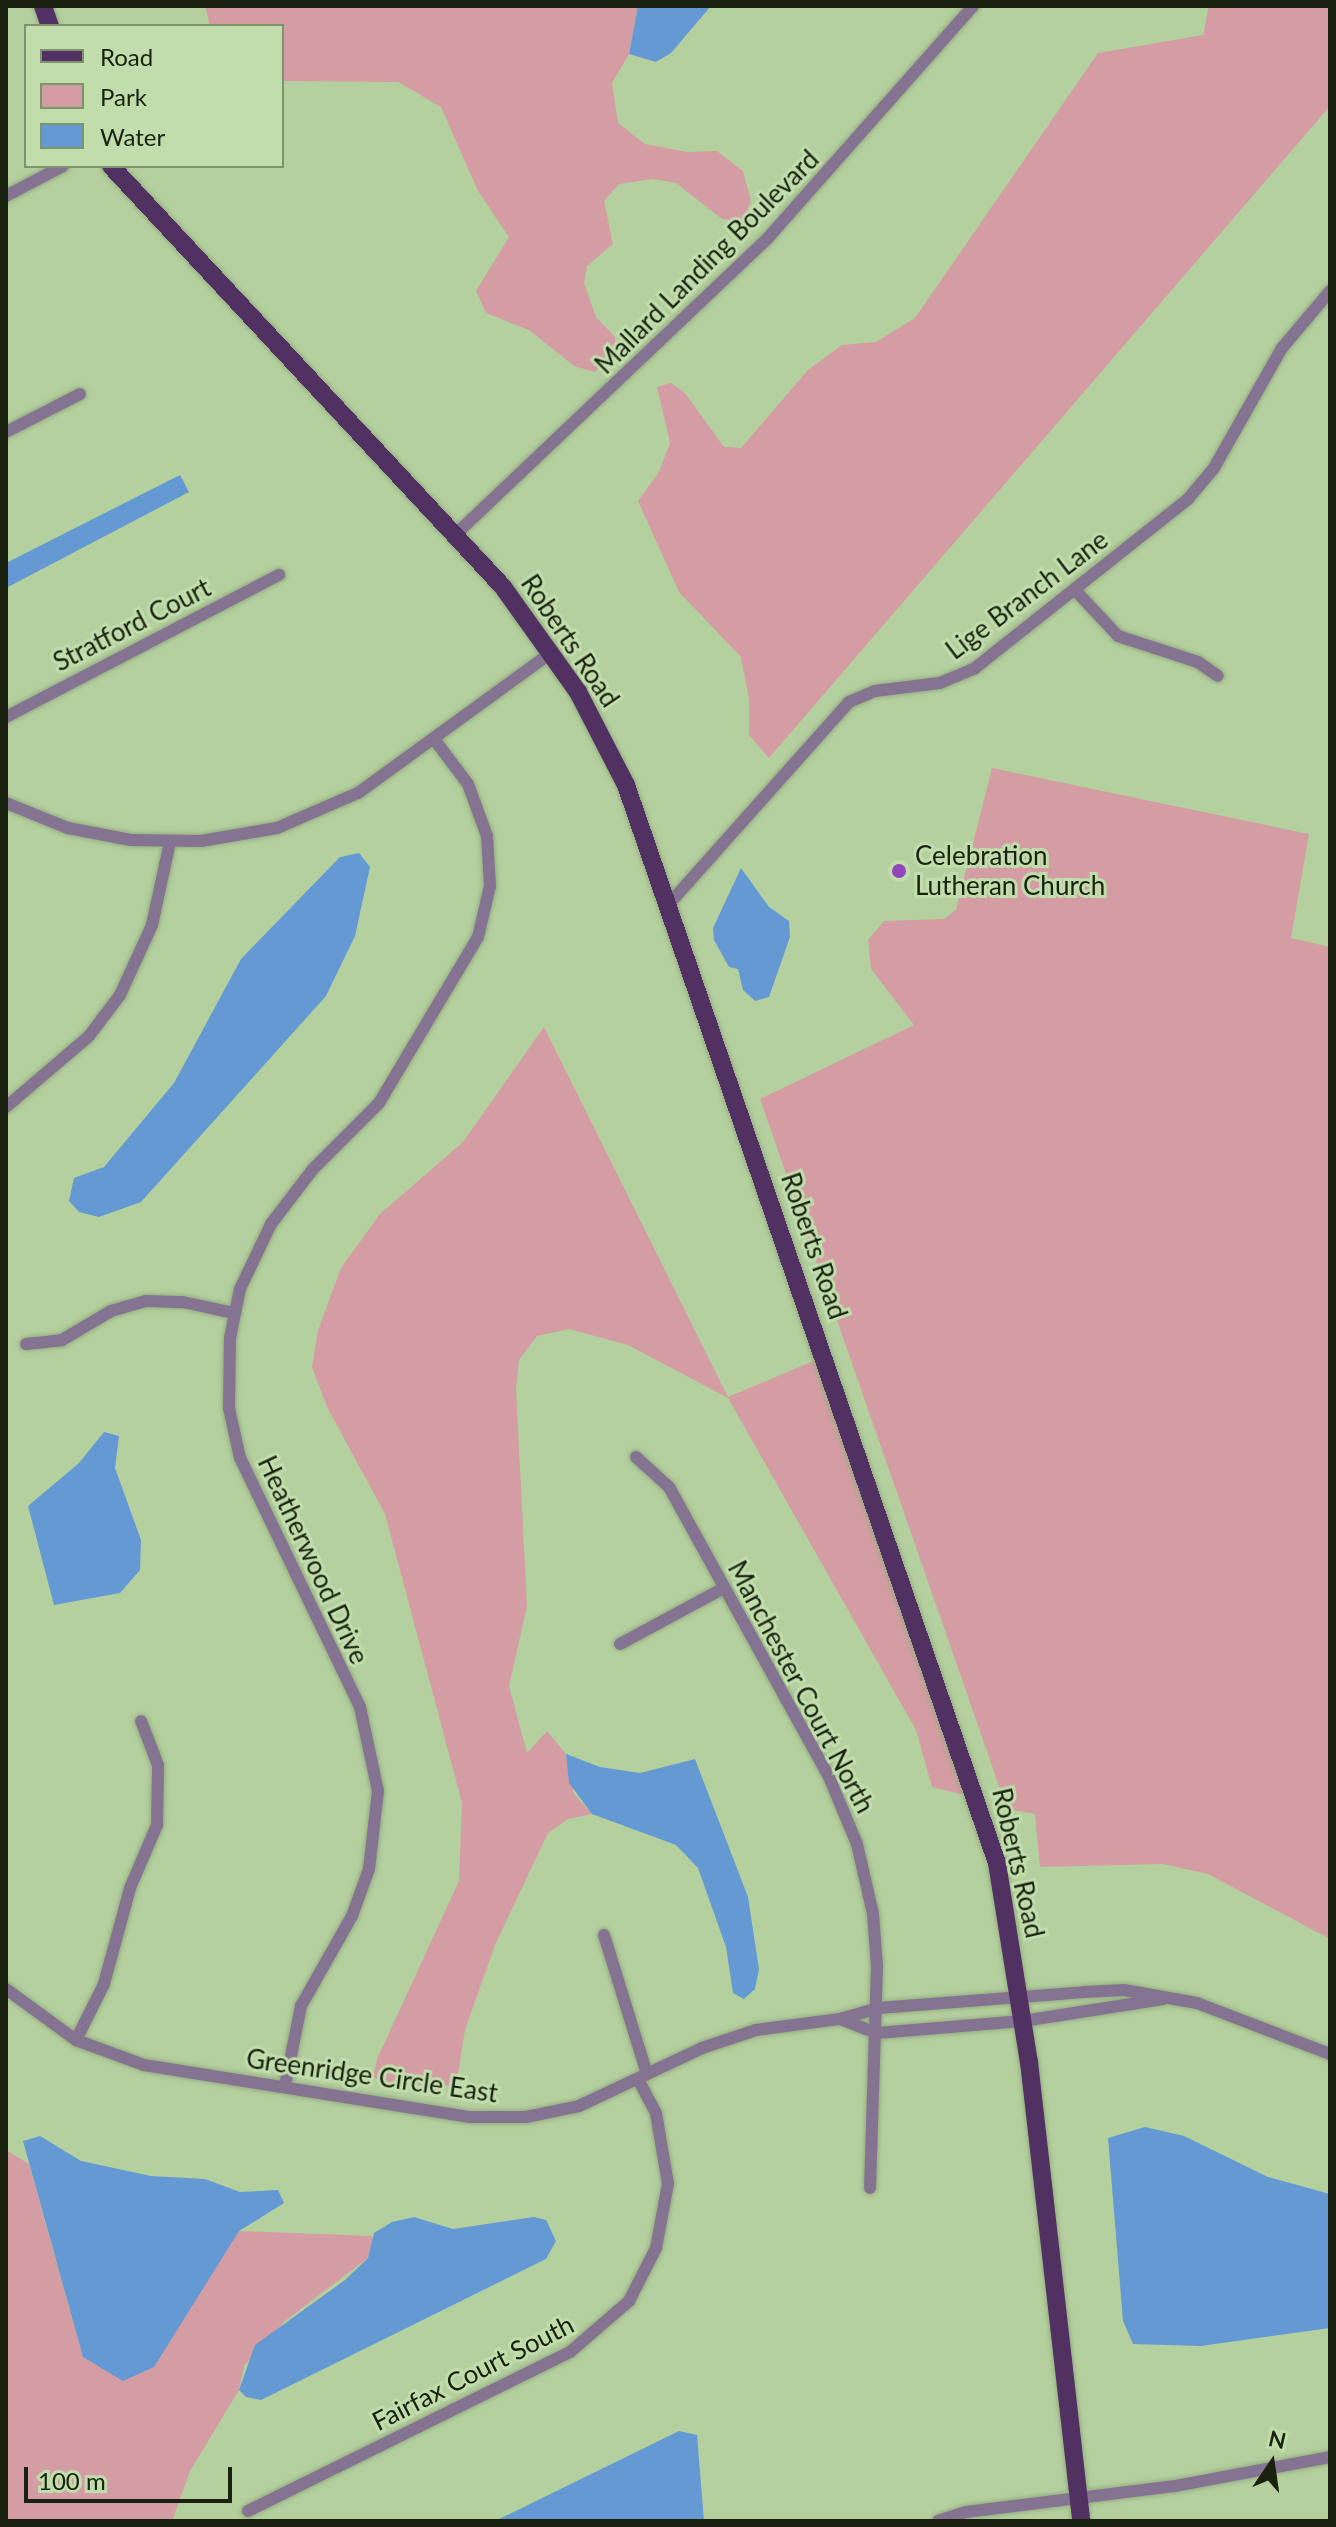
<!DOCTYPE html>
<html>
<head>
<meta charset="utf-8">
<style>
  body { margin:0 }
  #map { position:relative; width:1336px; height:2527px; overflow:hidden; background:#b5d09f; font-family:Lato,sans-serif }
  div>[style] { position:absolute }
  .green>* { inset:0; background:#d39da3 }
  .water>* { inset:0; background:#6499d3 }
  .roads { filter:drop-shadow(0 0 2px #96ad82) drop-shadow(0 0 2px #96ad82) }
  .street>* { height:12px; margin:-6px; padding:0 6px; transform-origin:6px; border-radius:6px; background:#857491 }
  .primary>* { height:18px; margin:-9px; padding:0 9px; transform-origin:9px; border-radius:9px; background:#503162 }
  .dots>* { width:22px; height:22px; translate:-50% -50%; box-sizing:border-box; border:4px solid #c1ddac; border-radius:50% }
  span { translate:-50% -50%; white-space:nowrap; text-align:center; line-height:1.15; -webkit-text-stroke:6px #c1ddac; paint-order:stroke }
  .street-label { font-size:26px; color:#18220f }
  .poi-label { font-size:26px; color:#18220f }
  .left { translate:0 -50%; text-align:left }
  .frame { position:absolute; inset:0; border:8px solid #18220f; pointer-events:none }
  .legend { position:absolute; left:24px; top:24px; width:260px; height:144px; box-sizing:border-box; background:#c1ddac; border:2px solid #7d926d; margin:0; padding:10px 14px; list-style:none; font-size:24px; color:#18220f }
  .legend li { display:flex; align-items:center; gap:16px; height:40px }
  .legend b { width:40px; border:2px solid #7d926d }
  .north { position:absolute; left:1232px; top:2423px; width:80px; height:80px; -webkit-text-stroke:6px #c1ddac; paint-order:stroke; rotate:13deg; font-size:22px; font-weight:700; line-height:32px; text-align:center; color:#18220f }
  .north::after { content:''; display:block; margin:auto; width:28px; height:36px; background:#18220f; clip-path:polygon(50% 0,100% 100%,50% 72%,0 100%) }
  .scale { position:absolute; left:24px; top:2467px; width:208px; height:36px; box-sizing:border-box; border:4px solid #18220f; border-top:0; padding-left:10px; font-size:24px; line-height:28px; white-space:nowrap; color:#18220f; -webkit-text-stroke:6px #c1ddac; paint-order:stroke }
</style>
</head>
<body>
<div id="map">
  <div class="green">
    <i style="clip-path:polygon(205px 6px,638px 6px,629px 54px,612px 83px,618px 123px,645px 144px,687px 152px,717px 151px,743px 171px,751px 201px,743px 222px,722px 219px,676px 183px,653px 179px,619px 184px,604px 201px,613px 244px,587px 266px,584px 283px,596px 317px,615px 337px,615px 351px,595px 372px,574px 366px,529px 330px,486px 313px,476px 291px,509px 237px,478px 191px,441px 107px,398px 82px,282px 81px,282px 26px,210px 26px)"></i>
    <i style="clip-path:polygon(1209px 6px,1330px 6px,1330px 106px,769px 758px,749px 735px,749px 699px,741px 657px,679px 592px,638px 501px,659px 472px,670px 443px,657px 387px,671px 383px,685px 393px,724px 447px,741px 448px,808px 370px,842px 345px,876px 342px,915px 318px,1098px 53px,1203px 35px)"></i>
    <i style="clip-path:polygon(992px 768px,1309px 834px,1291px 938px,1330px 947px,1330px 1939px,1208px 1874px,1163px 1864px,1040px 1867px,1035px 1814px,1007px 1809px,760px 1099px,914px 1025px,871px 969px,868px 940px,884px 921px,944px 919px,956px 910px)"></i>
    <i style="clip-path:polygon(544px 1027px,728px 1397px,818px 1359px,969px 1796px,932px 1787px,916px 1730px,728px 1398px,628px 1345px,569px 1329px,537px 1336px,519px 1360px,516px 1389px,527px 1606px,509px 1686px,527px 1753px,547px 1731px,566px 1754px,574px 1794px,592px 1814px,568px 1819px,548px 1833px,495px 1945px,465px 2030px,456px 2086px,395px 2084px,373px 2078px,377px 2059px,459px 1881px,462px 1803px,385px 1514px,327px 1407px,312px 1367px,318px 1330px,341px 1268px,380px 1214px,463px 1142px)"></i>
    <i style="clip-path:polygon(6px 2150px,29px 2164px,83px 2357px,222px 2253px,239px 2231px,373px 2236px,368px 2258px,285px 2321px,244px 2366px,239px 2390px,190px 2471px,172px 2521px,6px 2521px)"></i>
  </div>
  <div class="water">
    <i style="clip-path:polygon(638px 6px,711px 6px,671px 53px,656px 62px,629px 54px)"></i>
    <i style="clip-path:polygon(180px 475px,189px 492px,6px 588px,6px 563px)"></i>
    <i style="clip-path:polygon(359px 853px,370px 867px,355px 936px,326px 996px,141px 1202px,99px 1217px,79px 1212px,69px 1201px,74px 1178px,104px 1167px,174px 1083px,241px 959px,340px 857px)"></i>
    <i style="clip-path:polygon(741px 868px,769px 907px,789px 921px,790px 937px,769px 997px,755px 1001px,743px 990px,738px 969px,729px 967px,714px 940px,713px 928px)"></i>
    <i style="clip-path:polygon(104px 1432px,119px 1436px,115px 1468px,141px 1540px,140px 1570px,120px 1593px,54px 1605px,28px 1506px,79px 1463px)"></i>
    <i style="clip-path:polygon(566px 1754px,600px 1767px,640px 1773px,695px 1759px,748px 1897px,759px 1969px,755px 1989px,744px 1999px,733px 1993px,726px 1947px,698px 1868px,676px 1845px,592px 1814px,569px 1783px)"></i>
    <i style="clip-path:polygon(1145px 2127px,1184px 2136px,1268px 2177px,1330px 2194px,1330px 2328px,1201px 2346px,1133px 2344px,1123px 2321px,1108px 2138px)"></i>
    <i style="clip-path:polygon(40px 2136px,81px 2161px,151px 2176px,205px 2179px,240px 2192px,278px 2190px,284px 2203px,239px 2231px,154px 2367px,123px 2381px,83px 2357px,23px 2141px)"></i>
    <i style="clip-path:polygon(414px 2217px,453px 2229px,534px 2217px,546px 2220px,556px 2241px,546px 2259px,261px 2400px,246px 2397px,239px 2390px,255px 2345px,345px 2280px,368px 2258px,374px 2233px,392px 2222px)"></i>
    <i style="clip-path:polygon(679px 2431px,697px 2435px,704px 2521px,495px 2521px)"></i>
  </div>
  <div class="roads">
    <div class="street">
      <i style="left:6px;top:196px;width:64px;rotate:-27.8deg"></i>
      <i style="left:6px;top:432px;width:83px;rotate:-27.2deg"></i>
      <i style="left:455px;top:535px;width:430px;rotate:-43.5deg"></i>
      <i style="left:767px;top:239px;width:311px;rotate:-48.5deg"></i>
      <i style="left:1075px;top:590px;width:63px;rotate:46.9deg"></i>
      <i style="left:1118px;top:636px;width:84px;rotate:18deg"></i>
      <i style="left:1198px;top:662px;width:24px;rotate:35deg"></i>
      <i style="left:6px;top:717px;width:308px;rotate:-27.5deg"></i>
      <i style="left:6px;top:803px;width:67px;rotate:22deg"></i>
      <i style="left:68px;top:828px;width:64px;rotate:10.8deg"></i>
      <i style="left:131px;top:840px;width:70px;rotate:0.8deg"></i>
      <i style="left:201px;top:841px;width:77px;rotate:-9.7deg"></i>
      <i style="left:277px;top:828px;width:88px;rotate:-23.4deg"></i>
      <i style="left:358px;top:793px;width:240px;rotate:-36deg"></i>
      <i style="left:669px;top:904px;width:271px;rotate:-48.3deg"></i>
      <i style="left:849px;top:702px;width:28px;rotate:-23deg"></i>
      <i style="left:875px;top:691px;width:65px;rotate:-7deg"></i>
      <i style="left:940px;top:683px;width:38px;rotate:-23deg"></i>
      <i style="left:975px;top:668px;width:272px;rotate:-38.4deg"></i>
      <i style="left:1188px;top:499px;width:40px;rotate:-50deg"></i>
      <i style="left:1214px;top:468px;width:138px;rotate:-60.5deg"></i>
      <i style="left:1282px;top:348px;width:75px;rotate:-49.9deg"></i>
      <i style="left:6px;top:1107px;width:109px;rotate:-40.5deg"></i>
      <i style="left:89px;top:1036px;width:51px;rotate:-52.9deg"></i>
      <i style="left:120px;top:995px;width:77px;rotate:-65.4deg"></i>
      <i style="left:152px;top:925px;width:85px;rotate:-77.8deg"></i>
      <i style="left:26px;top:1344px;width:36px;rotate:-6deg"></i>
      <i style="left:62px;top:1340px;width:57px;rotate:-30.6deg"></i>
      <i style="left:111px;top:1311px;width:36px;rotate:-16deg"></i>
      <i style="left:146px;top:1301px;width:37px;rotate:2deg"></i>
      <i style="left:183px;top:1302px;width:51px;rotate:12.4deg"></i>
      <i style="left:636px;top:1457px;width:45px;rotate:42.3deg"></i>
      <i style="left:669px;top:1487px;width:331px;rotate:61.1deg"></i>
      <i style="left:829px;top:1777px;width:73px;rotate:67.3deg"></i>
      <i style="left:857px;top:1844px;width:72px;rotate:77.1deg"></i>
      <i style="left:873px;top:1914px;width:52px;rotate:85.6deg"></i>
      <i style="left:877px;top:1966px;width:222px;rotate:91.8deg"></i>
      <i style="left:620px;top:1644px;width:118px;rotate:-28.3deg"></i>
      <i style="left:604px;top:1935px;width:145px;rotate:72.8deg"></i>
      <i style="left:6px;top:1989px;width:87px;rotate:36.1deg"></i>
      <i style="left:76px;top:2040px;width:72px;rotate:20.2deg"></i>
      <i style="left:144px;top:2065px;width:330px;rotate:9.1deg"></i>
      <i style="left:470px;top:2117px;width:56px"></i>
      <i style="left:526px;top:2117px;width:54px;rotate:-11.7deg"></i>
      <i style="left:579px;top:2106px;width:136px;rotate:-25.2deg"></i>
      <i style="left:702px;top:2048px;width:57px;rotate:-18.4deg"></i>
      <i style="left:756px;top:2030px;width:85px;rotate:-7.5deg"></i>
      <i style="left:840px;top:2019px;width:40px;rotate:-16deg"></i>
      <i style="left:878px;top:2008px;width:207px;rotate:-4.4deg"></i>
      <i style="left:1084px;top:1992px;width:40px;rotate:-2.9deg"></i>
      <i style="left:1124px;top:1990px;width:74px;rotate:10.1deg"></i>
      <i style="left:1197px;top:2003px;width:142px;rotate:21deg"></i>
      <i style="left:840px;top:2019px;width:40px;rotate:21deg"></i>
      <i style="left:877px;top:2033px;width:146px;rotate:-4.7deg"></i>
      <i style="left:1023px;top:2021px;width:142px;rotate:-8.9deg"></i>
      <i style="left:76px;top:2040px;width:63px;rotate:-63.4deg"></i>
      <i style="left:104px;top:1984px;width:99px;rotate:-74.8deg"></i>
      <i style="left:130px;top:1888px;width:69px;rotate:-66.8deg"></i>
      <i style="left:157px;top:1825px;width:60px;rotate:-89deg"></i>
      <i style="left:158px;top:1765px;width:47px;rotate:-111.1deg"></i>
      <i style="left:285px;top:2086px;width:82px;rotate:-78.7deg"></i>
      <i style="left:301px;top:2006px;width:103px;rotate:-60.5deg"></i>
      <i style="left:352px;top:1916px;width:50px;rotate:-70.1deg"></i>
      <i style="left:369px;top:1869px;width:79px;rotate:-83.4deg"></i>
      <i style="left:378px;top:1791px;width:86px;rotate:-102.1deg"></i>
      <i style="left:360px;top:1707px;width:276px;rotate:-115.7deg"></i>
      <i style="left:240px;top:1458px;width:51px;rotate:-102.4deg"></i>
      <i style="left:229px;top:1408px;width:70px;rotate:-89.2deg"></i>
      <i style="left:230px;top:1338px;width:50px;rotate:-78.5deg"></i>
      <i style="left:240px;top:1289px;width:72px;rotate:-64.5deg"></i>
      <i style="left:271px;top:1224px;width:69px;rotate:-52.6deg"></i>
      <i style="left:313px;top:1169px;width:93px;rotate:-45deg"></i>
      <i style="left:379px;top:1103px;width:193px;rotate:-59.2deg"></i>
      <i style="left:478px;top:937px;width:52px;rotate:-76.8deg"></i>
      <i style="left:490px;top:886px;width:50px;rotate:-93.4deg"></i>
      <i style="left:487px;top:836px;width:55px;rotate:-110.1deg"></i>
      <i style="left:468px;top:784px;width:56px;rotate:-127.1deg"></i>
      <i style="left:248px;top:2511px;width:359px;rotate:-26.3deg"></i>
      <i style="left:570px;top:2352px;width:78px;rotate:-40.8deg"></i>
      <i style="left:629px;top:2301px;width:59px;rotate:-63deg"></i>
      <i style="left:656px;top:2248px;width:65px;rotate:-79.4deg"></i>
      <i style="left:668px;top:2184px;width:72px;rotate:-99.6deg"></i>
      <i style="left:656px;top:2113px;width:36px;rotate:-118deg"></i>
      <i style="left:938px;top:2521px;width:29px;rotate:-18deg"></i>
      <i style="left:966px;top:2512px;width:211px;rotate:-7.1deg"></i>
      <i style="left:1175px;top:2486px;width:158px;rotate:-10.6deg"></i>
    </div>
    <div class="primary">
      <i style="left:43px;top:6px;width:21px;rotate:71deg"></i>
      <i style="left:111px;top:166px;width:575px;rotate:47.04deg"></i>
      <i style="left:503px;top:587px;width:129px;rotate:54.5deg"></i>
      <i style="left:578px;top:692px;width:105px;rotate:62.7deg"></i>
      <i style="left:626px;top:785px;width:1140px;rotate:71.01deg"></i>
      <i style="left:997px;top:1863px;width:202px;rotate:80.9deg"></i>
      <i style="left:1029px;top:2062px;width:462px;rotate:83.5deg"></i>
    </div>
  </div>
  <div class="dots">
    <i style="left:899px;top:871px;background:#9147ba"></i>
  </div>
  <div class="street-label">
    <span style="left:707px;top:262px;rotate:-45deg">Mallard Landing Boulevard</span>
    <span style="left:1027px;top:595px;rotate:-37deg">Lige Branch Lane</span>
    <span style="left:132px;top:625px;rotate:-27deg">Stratford Court</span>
    <span style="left:570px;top:641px;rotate:56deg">Roberts Road</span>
    <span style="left:814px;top:1246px;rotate:71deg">Roberts Road</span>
    <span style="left:313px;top:1560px;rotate:65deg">Heatherwood Drive</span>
    <span style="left:801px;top:1687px;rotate:62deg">Manchester Court North</span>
    <span style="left:1018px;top:1863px;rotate:77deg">Roberts Road</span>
    <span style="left:372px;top:2076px;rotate:8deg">Greenridge Circle East</span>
    <span style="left:473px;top:2373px;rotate:-27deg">Fairfax Court South</span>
  </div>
  <div class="poi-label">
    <span class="left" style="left:915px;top:871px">Celebration<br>Lutheran Church</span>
  </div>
  <div class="frame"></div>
  <ul class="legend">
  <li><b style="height:10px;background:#503162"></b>Road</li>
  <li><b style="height:22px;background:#d39da3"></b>Park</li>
  <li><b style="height:22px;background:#6499d3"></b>Water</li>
  </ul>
  <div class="north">N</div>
  <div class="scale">100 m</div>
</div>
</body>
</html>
